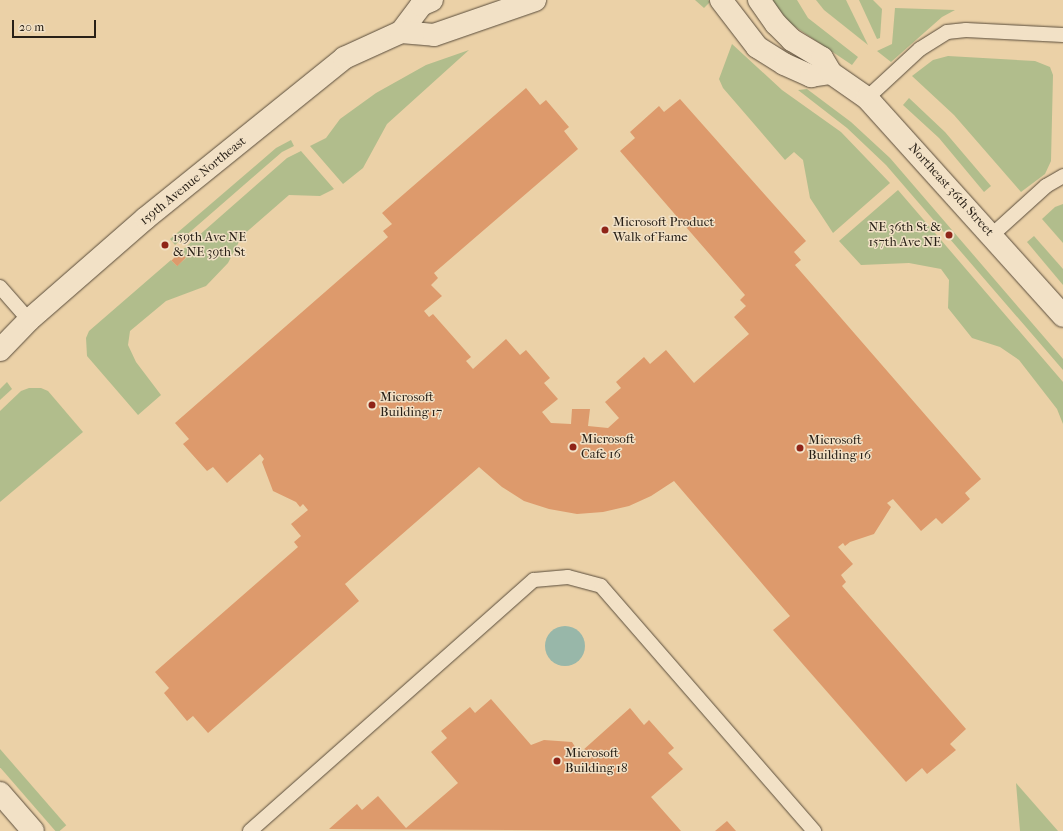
<!DOCTYPE html>
<html>
<head>
<meta charset="utf-8">
<style>
  body { margin:0 }
  #map { position:relative; width:1063px; height:831px; overflow:hidden; background:#ebd1a7; font-family:"IM FELL French Canon",serif }
  div>[style] { position:absolute }
  .green>* { inset:0; background:#b1bd8c; transform-origin:0 0 }
  .water>* { inset:0; background:#98b7a9 }
  .round { border-radius:50% }
  .building>* { inset:0; background:#dd9a6c; transform-origin:0 0 }
  .roads { filter:drop-shadow(0 0 1px #594c3b) drop-shadow(0 0 1px #594c3b) }
  .lane>* { height:14px; margin:-7px; padding:0 7px; transform-origin:7px; border-radius:7px; background:#f2e1c6 }
  .street>* { height:22px; margin:-11px; padding:0 11px; transform-origin:11px; border-radius:11px; background:#f2e1c6 }
  .dots>* { width:11px; height:11px; translate:-50% -50%; box-sizing:border-box; border:2px solid #f2e1c6; border-radius:50% }
  span { translate:-50% -50%; white-space:nowrap; text-align:center; line-height:1.15; -webkit-text-stroke:3px #f2e1c6; paint-order:stroke }
  .street-label { font-size:13px; color:#282017 }
  .poi-label { font-size:13px; color:#282017 }
  .left { translate:0 -50%; text-align:left }
  .right { translate:-100% -50%; text-align:right }
  .scale { position:absolute; left:12px; top:20px; width:84px; height:18px; box-sizing:border-box; border:2px solid #282017; border-top:0; padding-left:5px; font-size:12px; line-height:14px; white-space:nowrap; color:#282017; -webkit-text-stroke:3px #f2e1c6; paint-order:stroke }
</style>
</head>
<body>
<div id="map">
  <div class="green">
    <i style="clip-path:polygon(695px 0,708px 0,710px 2px,704px 8px)"></i>
    <i style="clip-path:polygon(771px 0,797px 0,808px 18px,858px 57px,852px 65px,791px 24px)"></i>
    <i style="clip-path:polygon(816px 0,846px 0,868px 45px,824px 10px)"></i>
    <i style="clip-path:polygon(859px 0,873px 0,882px 9px,880px 38px,877px 39px)"></i>
    <i style="clip-path:polygon(895px 8px,955px 10px,942px 17px,891px 62px,877px 51px,892px 44px)"></i>
    <i style="clip-path:polygon(732px 44px,782px 90px,841px 132px,890px 183px,833px 233px,810px 198px,803px 160px,794px 152px,785px 160px,723px 88px,719px 79px)"></i>
    <i style="clip-path:polygon(469px 50px,387px 124px,363px 168px,343px 184px,310px 146px,326px 138px,340px 119px,376px 93px,426px 65px)"></i>
    <i style="clip-path:polygon(948px 56px,1035px 61px,1050px 67px,1053px 75px,1051px 161px,1045px 174px,1021px 192px,954px 115px,912px 76px,933px 60px)"></i>
    <i style="clip-path:polygon(807px 89px,851px 122px,890px 158px,1063px 359px,1063px 370px,886px 165px,847px 128px,798px 90px)"></i>
    <i style="clip-path:polygon(909px 98px,945px 132px,991px 186px,984px 192px,939px 138px,903px 105px)"></i>
    <i style="clip-path:polygon(291px 140px,294px 146px,282px 152px,175px 245px,170px 239px,276px 148px)"></i>
    <i style="clip-path:polygon(301px 151px,334px 189px,320px 196px,289px 195px,242px 236px,228px 263px,206px 286px,166px 301px,130px 331px,128px 345px,136px 362px,161px 395px,138px 415px,87px 356px,86px 338px,89px 331px,171px 260px,177px 266px,186px 258px,180px 252px,287px 158px)"></i>
    <i style="clip-path:polygon(898px 190px,1063px 382px,1063px 424px,1057px 409px,1019px 360px,1000px 347px,972px 338px,948px 308px,949px 280px,941px 269px,909px 263px,861px 265px,839px 241px)"></i>
    <i style="clip-path:polygon(1063px 204px,1063px 243px,1042px 219px,1055px 207px)"></i>
    <i style="clip-path:polygon(1034px 236px,1063px 269px,1063px 285px,1027px 242px)"></i>
    <i style="clip-path:polygon(7px 382px,12px 389px,0 400px,0 389px)"></i>
    <i style="clip-path:polygon(29px 388px,41px 388px,48px 391px,83px 432px,0 502px,0 411px,21px 391px)"></i>
    <i style="left:0;top:749px;width:101px;height:12px;rotate:49deg"></i>
    <i style="clip-path:polygon(1016px 783px,1058px 831px,1020px 831px)"></i>
  </div>
  <div class="water">
    <i class="round" style="left:545px;top:626px;width:40px;height:40px"></i>
  </div>
  <div class="building">
    <i style="clip-path:polygon(526px 88px,540px 105px,546px 100px,569px 127px,564px 131px,578px 149px,434px 273px,438px 278px,431px 285px,442px 296px,424px 311px,429px 317px,433px 314px,471px 357px,466px 361px,473px 369px,506px 339px,520px 355px,526px 350px,550px 378px,544px 383px,558px 399px,542px 412px,551px 423px,571px 424px,572px 409px,590px 409px,588px 426px,608px 428px,619px 418px,605px 402px,621px 388px,616px 382px,644px 357px,650px 364px,666px 350px,694px 383px,749px 334px,734px 317px,746px 306px,740px 300px,745px 295px,620px 151px,635px 138px,630px 132px,659px 106px,664px 112px,680px 99px,806px 241px,794px 252px,801px 260px,795px 265px,981px 479px,965px 493px,970px 499px,942px 524px,936px 518px,921px 531px,893px 499px,887px 503px,891px 507px,874px 534px,850px 542px,845px 546px,843px 543px,838px 547px,853px 564px,841px 575px,846px 582px,842px 586px,966px 729px,950px 744px,956px 750px,927px 774px,922px 768px,906px 782px,773px 630px,790px 616px,674px 481px,651px 496px,629px 506px,603px 512px,577px 514px,549px 509px,524px 501px,502px 487px,479px 467px,345px 584px,359px 601px,208px 733px,193px 716px,187px 721px,164px 693px,169px 688px,155px 672px,298px 547px,294px 542px,301px 536px,291px 524px,308px 510px,303px 504px,300px 507px,296px 502px,273px 491px,262px 462px,264px 459px,260px 454px,227px 483px,213px 467px,207px 471px,183px 444px,189px 439px,175px 423px,388px 237px,383px 231px,392px 224px,382px 213px)"></i>
    <i style="left:180px;top:252px;width:8px;height:12px;rotate:45deg"></i>
    <i style="clip-path:polygon(491px 699px,531px 745px,544px 740px,572px 742px,577px 750px,582px 751px,630px 708px,644px 725px,649px 720px,674px 748px,668px 753px,683px 769px,651px 797px,681px 831px,329px 829px,357px 804px,362px 810px,378px 796px,406px 828px,458px 783px,431px 752px,447px 738px,441px 731px,470px 707px,475px 713px)"></i>
    <i style="clip-path:polygon(727px 821px,736px 831px,715px 831px)"></i>
  </div>
  <div class="roads">
    <div class="lane">
      <i style="left:867px;top:98px;width:72px;rotate:-42.8deg"></i>
      <i style="left:920px;top:49px;width:32px;rotate:-32deg"></i>
      <i style="left:947px;top:32px;width:19px;rotate:-6deg"></i>
      <i style="left:966px;top:30px;width:97px;rotate:3deg"></i>
      <i style="left:992px;top:235px;width:73px;rotate:-42.2deg"></i>
      <i style="left:1046px;top:186px;width:20px;rotate:-30deg"></i>
      <i style="left:0;top:287px;width:44px;rotate:48.7deg"></i>
      <i style="left:250px;top:831px;width:379px;rotate:-41.5deg"></i>
      <i style="left:534px;top:580px;width:34px;rotate:-5deg"></i>
      <i style="left:568px;top:577px;width:34px;rotate:15deg"></i>
      <i style="left:601px;top:586px;width:325px;rotate:49deg"></i>
    </div>
    <div class="street">
      <i style="left:721px;top:0;width:59px;rotate:52.5deg"></i>
      <i style="left:757px;top:47px;width:32px;rotate:32deg"></i>
      <i style="left:784px;top:64px;width:30px;rotate:24deg"></i>
      <i style="left:811px;top:76px;width:20px;rotate:-9deg"></i>
      <i style="left:759px;top:0;width:29px;rotate:55deg"></i>
      <i style="left:776px;top:24px;width:23px;rotate:45deg"></i>
      <i style="left:792px;top:40px;width:35px;rotate:31deg"></i>
      <i style="left:822px;top:58px;width:17px;rotate:59deg"></i>
      <i style="left:831px;top:73px;width:44px;rotate:34.8deg"></i>
      <i style="left:867px;top:98px;width:293px;rotate:48deg"></i>
      <i style="left:401px;top:32px;width:34px;rotate:-53deg"></i>
      <i style="left:421px;top:5px;width:12px;rotate:-24deg"></i>
      <i style="left:0;top:350px;width:42px;rotate:-46deg"></i>
      <i style="left:29px;top:320px;width:155px;rotate:-41.1deg"></i>
      <i style="left:146px;top:218px;width:255px;rotate:-38.9deg"></i>
      <i style="left:344px;top:58px;width:63px;rotate:-24.5deg"></i>
      <i style="left:401px;top:32px;width:33px;rotate:5deg"></i>
      <i style="left:434px;top:35px;width:107px;rotate:-19.1deg"></i>
      <i style="left:0;top:793px;width:50px;rotate:49deg"></i>
    </div>
  </div>
  <div class="dots">
    <i style="left:605px;top:230px;background:#8f2418"></i>
    <i style="left:949px;top:235px;background:#8f2418"></i>
    <i style="left:165px;top:245px;background:#8f2418"></i>
    <i style="left:372px;top:405px;background:#8f2418"></i>
    <i style="left:573px;top:447px;background:#8f2418"></i>
    <i style="left:800px;top:448px;background:#8f2418"></i>
    <i style="left:557px;top:761px;background:#8f2418"></i>
  </div>
  <div class="street-label">
    <span style="left:193px;top:181px;rotate:-39deg">159th Avenue Northeast</span>
    <span style="left:951px;top:190px;rotate:48deg">Northeast 36th Street</span>
  </div>
  <div class="poi-label">
    <span class="left" style="left:613px;top:230px">Microsoft Product<br>Walk of Fame</span>
    <span class="right" style="left:941px;top:235px">NE 36th St &amp;<br>157th Ave NE</span>
    <span class="left" style="left:173px;top:245px">159th Ave NE<br>&amp; NE 39th St</span>
    <span class="left" style="left:380px;top:405px">Microsoft<br>Building 17</span>
    <span class="left" style="left:581px;top:447px">Microsoft<br>Cafe 16</span>
    <span class="left" style="left:808px;top:448px">Microsoft<br>Building 16</span>
    <span class="left" style="left:565px;top:761px">Microsoft<br>Building 18</span>
  </div>
  <div class="scale">20 m</div>
</div>
</body>
</html>
